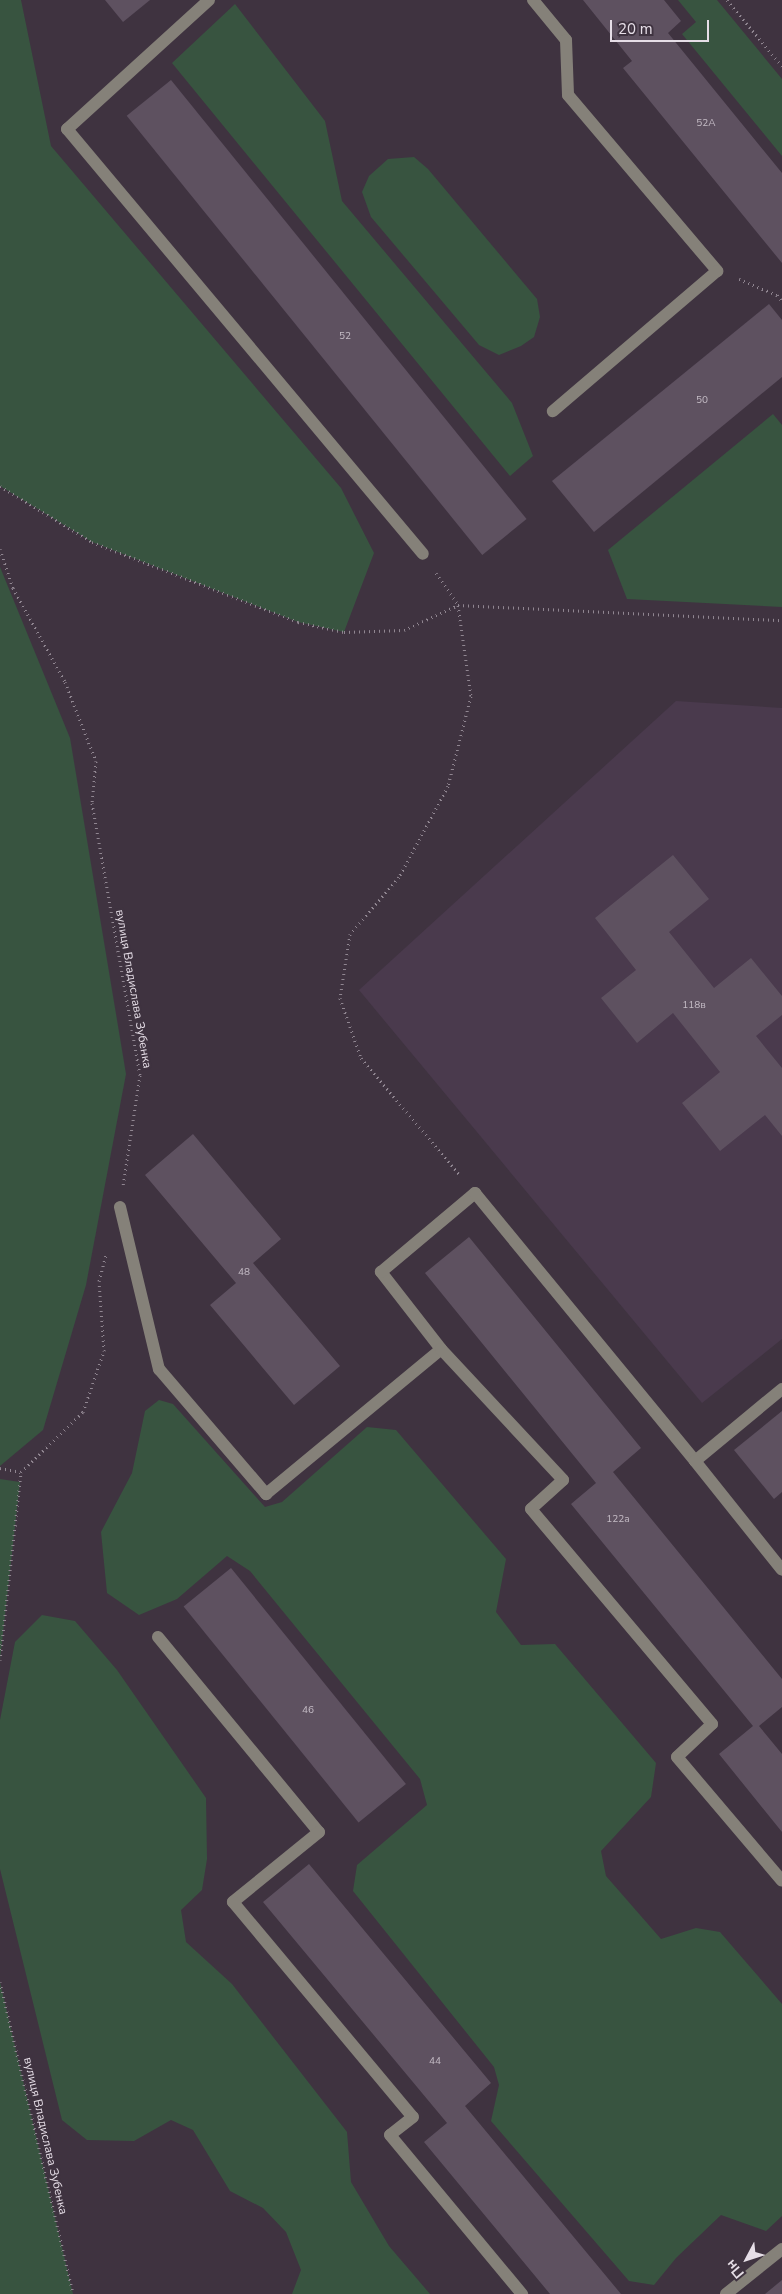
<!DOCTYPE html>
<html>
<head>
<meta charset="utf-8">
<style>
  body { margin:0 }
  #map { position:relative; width:782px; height:2294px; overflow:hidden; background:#3f3340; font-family:"Nunito Sans",sans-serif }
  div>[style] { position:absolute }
  .built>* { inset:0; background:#4a3a4d }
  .green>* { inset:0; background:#385440 }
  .building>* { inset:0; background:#5e5160; transform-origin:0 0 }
  .path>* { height:3px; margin-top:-1.5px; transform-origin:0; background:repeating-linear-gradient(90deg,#908691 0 1px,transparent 0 5px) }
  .minor>* { height:12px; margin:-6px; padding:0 6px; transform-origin:6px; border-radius:6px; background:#858179 }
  span { translate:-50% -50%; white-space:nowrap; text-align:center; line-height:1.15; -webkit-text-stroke:4.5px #3f3340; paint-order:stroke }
  .number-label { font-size:10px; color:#c4bbc5 }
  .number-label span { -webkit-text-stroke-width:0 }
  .street-label { font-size:12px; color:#e6dee7 }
  .north { position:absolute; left:722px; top:2234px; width:50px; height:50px; -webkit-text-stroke:4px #3f3340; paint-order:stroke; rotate:230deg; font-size:14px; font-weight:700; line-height:20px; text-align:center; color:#e6dee7 }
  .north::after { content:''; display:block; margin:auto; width:18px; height:22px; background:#e6dee7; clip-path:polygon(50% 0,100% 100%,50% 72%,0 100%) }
  .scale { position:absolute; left:610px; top:20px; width:99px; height:22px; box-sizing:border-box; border:2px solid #e6dee7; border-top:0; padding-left:6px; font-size:15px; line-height:18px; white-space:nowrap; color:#e6dee7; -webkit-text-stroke:4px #3f3340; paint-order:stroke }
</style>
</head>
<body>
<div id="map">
  <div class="built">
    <i style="clip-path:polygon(676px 701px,782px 708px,782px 1339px,702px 1403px,359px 990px)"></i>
  </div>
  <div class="green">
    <i style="clip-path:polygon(0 0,21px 0,51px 146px,341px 488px,374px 553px,344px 632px,298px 622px,92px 542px,0 486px)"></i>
    <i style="clip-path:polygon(678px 0,717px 0,782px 79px,782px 156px,682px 34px,696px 22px)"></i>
    <i style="clip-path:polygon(235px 4px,325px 121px,342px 201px,512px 403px,533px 456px,510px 476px,172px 63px)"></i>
    <i style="clip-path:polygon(414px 157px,428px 169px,537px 299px,540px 317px,534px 337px,521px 346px,499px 355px,479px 345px,371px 217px,362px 192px,369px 176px,388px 159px)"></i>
    <i style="clip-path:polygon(773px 414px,782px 425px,782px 607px,627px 599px,608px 550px)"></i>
    <i style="clip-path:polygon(0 567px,70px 738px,126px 1074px,86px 1285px,43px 1430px,0 1466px)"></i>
    <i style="clip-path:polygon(159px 1400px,173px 1404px,265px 1507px,282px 1502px,367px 1427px,396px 1430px,506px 1559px,496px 1612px,521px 1645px,555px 1644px,656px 1763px,651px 1797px,601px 1851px,606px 1876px,661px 1939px,696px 1928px,720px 1932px,782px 2004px,782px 2216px,766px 2231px,721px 2215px,676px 2258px,654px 2285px,629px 2281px,491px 2121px,499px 2085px,494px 2067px,353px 1891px,357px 1865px,427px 1805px,420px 1779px,250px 1571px,227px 1556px,177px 1599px,139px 1615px,107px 1593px,101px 1532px,132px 1473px,145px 1411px)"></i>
    <i style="clip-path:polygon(0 1479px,20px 1482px,0 1660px)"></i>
    <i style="clip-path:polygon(42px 1615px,75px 1621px,117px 1670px,206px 1798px,207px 1859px,202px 1890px,181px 1910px,186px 1942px,232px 1984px,347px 2132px,351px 2182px,389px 2246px,430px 2294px,292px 2294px,301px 2270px,286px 2232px,263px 2208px,230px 2191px,193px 2130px,171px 2120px,134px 2141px,87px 2140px,62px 2120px,0 1869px,0 1720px,15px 1642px)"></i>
    <i style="clip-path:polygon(0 1982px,58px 2230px,73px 2294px,0 2294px)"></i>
  </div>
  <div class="building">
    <i style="clip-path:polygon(105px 0,150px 0,123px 22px)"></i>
    <i style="clip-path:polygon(583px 0,664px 0,681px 21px,668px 33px,782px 173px,782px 263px,623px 68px,632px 61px)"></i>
    <i style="left:171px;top:80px;width:565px;height:57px;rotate:51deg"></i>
    <i style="clip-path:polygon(769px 304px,782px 320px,782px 377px,594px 532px,552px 481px)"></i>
    <i style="clip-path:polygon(673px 855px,709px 899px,669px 932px,714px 988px,751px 958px,782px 996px,782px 1015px,756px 1036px,782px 1068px,782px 1136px,765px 1115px,720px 1151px,682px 1103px,720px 1072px,673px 1013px,637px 1043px,601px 998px,636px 970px,595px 918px)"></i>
    <i style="clip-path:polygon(193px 1134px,281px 1239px,253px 1263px,340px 1366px,294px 1405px,210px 1305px,236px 1283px,145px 1175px)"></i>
    <i style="clip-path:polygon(469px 1237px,641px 1448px,613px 1472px,782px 1679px,782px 1707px,759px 1726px,782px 1754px,782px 1832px,719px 1754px,753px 1726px,571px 1504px,596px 1483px,425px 1273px)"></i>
    <i style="clip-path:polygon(782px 1411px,782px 1492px,774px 1499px,734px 1450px)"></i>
    <i style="left:231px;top:1568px;width:278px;height:61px;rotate:51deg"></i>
    <i style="clip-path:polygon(309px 1864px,491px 2083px,465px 2106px,621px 2294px,550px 2294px,424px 2142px,447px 2123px,263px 1902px)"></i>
    <i style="clip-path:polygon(782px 2280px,782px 2294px,765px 2294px)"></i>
  </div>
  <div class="path">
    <i style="left:727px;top:0;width:86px;rotate:50.2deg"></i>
    <i style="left:739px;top:279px;width:41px;rotate:22.8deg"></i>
    <i style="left:777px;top:295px;width:8px;rotate:50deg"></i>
    <i style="left:0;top:486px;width:108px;rotate:31.3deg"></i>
    <i style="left:92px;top:542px;width:221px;rotate:21.2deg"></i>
    <i style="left:298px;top:622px;width:47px;rotate:12.3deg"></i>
    <i style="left:344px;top:632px;width:60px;rotate:-1.9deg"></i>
    <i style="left:404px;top:630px;width:60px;rotate:-24.8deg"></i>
    <i style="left:458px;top:605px;width:324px;rotate:2.7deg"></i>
    <i style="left:0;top:549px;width:41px;rotate:71.6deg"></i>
    <i style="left:13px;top:588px;width:107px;rotate:61deg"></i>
    <i style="left:65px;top:682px;width:85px;rotate:68.6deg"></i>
    <i style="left:96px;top:761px;width:42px;rotate:95.4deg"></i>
    <i style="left:92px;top:803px;width:276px;rotate:80deg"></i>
    <i style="left:140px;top:1075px;width:112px;rotate:98.7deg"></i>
    <i style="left:436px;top:573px;width:39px;rotate:55deg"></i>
    <i style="left:458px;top:605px;width:92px;rotate:81.9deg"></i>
    <i style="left:471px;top:696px;width:93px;rotate:104.3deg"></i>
    <i style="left:448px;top:786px;width:103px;rotate:118.3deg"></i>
    <i style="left:399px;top:877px;width:75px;rotate:130.7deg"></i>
    <i style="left:350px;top:934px;width:65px;rotate:98.9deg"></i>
    <i style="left:340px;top:998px;width:64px;rotate:70.7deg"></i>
    <i style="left:361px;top:1058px;width:153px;rotate:49.8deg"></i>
    <i style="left:0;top:1468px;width:21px;rotate:11deg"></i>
    <i style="left:0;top:1660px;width:189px;rotate:-83.6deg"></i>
    <i style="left:21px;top:1472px;width:86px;rotate:-44.1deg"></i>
    <i style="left:83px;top:1412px;width:65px;rotate:-71deg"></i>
    <i style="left:104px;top:1351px;width:70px;rotate:-94.1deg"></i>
    <i style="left:99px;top:1281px;width:27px;rotate:-75deg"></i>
    <i style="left:0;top:1982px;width:320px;rotate:76.8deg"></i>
  </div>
  <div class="minor">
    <i style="left:209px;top:0;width:192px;rotate:137.7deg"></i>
    <i style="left:67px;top:129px;width:554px;rotate:50.05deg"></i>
    <i style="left:533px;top:0;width:52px;rotate:50.5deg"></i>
    <i style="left:566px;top:40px;width:55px;rotate:87.9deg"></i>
    <i style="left:568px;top:95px;width:231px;rotate:49.7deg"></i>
    <i style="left:717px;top:271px;width:216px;rotate:139.5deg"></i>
    <i style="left:120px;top:1207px;width:167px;rotate:76.5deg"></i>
    <i style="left:159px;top:1369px;width:165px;rotate:49.4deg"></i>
    <i style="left:266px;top:1494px;width:227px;rotate:-39.6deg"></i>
    <i style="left:441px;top:1349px;width:98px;rotate:-127.9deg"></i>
    <i style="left:381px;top:1272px;width:123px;rotate:-40deg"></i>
    <i style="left:475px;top:1193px;width:347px;rotate:50.6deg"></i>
    <i style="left:441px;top:1349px;width:179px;rotate:47deg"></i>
    <i style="left:563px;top:1480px;width:43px;rotate:137.8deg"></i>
    <i style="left:531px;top:1509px;width:281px;rotate:49.9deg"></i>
    <i style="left:712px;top:1724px;width:48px;rotate:136.7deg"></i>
    <i style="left:677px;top:1757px;width:162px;rotate:49.7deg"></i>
    <i style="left:782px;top:1389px;width:113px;rotate:140.4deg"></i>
    <i style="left:695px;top:1461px;width:139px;rotate:51.4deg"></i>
    <i style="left:158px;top:1637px;width:253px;rotate:50.5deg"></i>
    <i style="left:319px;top:1832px;width:111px;rotate:140.9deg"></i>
    <i style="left:233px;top:1902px;width:280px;rotate:50.1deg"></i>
    <i style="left:413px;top:2117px;width:29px;rotate:142deg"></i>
    <i style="left:390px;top:2135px;width:207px;rotate:50.3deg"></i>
    <i style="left:726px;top:2294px;width:72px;rotate:-38.8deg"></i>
  </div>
  <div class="number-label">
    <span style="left:706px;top:124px">52А</span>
    <span style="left:345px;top:337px">52</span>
    <span style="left:702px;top:401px">50</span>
    <span style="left:694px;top:1006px">118в</span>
    <span style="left:244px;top:1273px">48</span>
    <span style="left:618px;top:1520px">122а</span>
    <span style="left:308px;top:1711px">46</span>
    <span style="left:435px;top:2062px">44</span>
  </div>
  <div class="street-label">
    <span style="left:133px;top:989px;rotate:80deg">вулиця Владислава Зубенка</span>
    <span style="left:45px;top:2136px;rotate:77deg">вулиця Владислава Зубенка</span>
  </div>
  <div class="north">Пн</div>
  <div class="scale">20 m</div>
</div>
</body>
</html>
